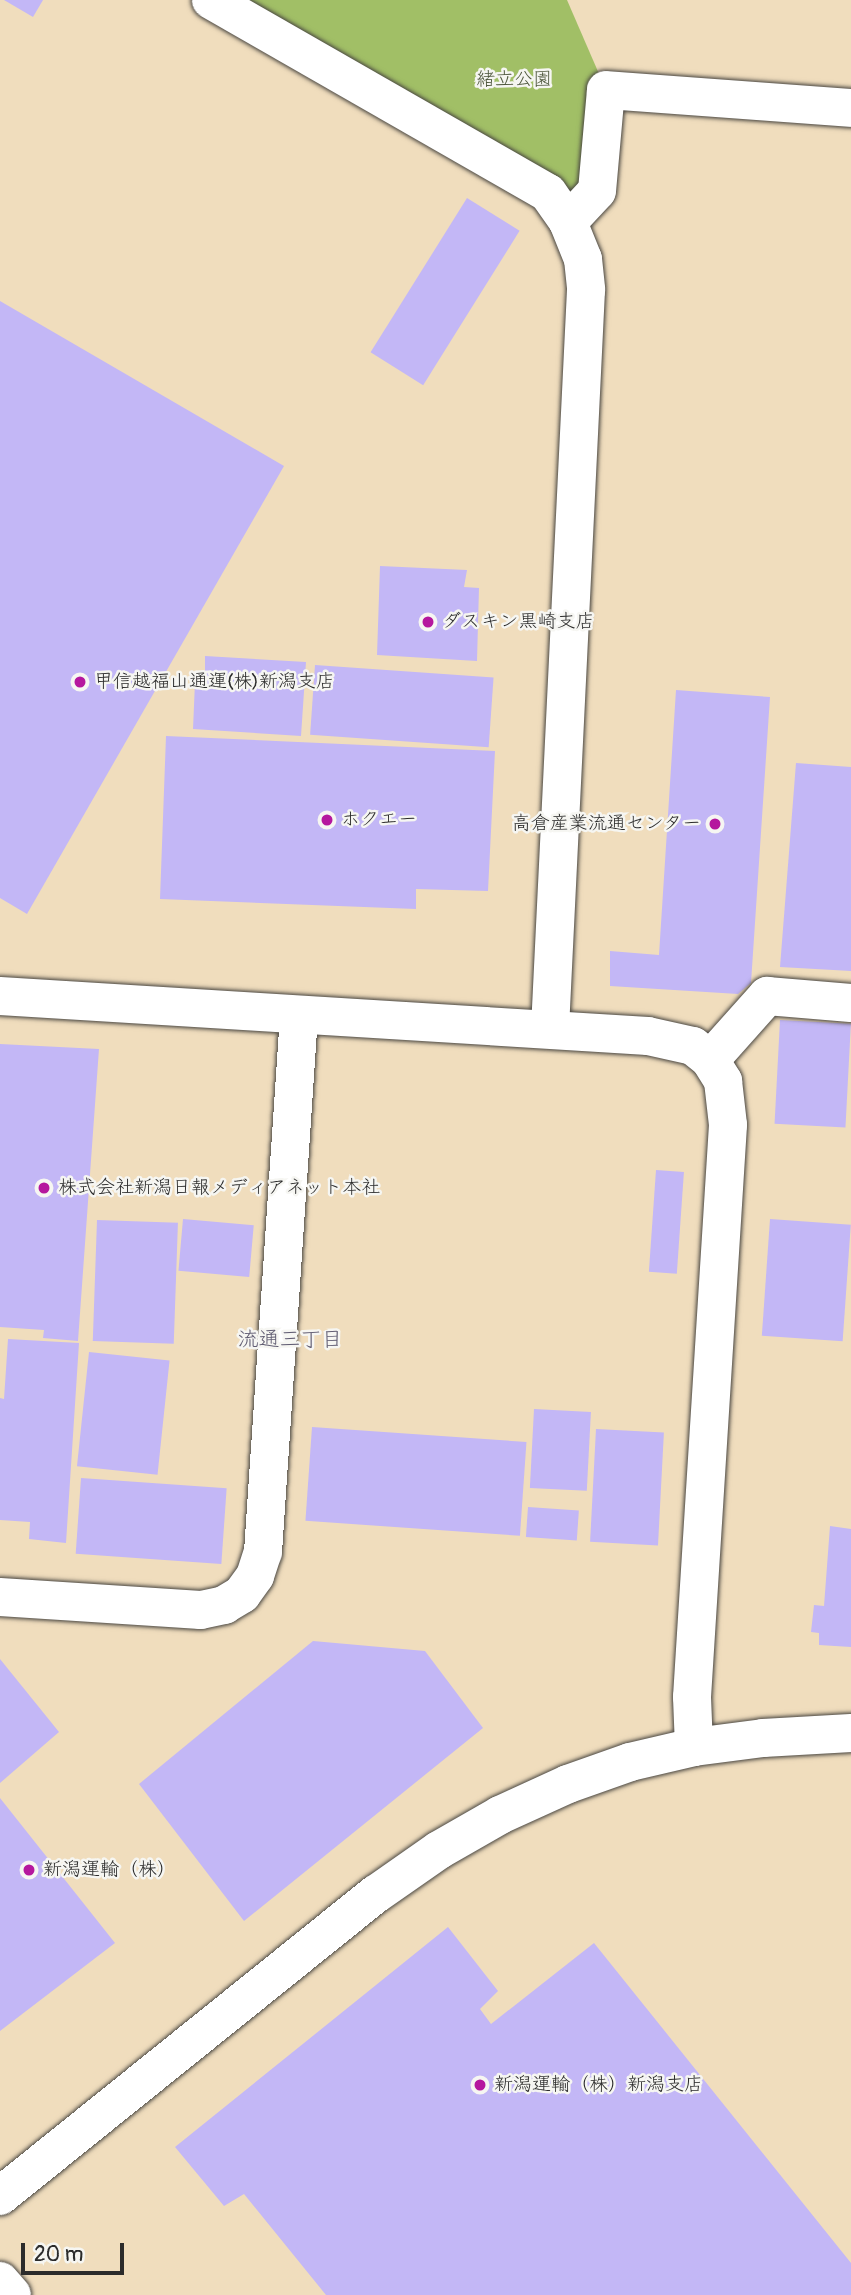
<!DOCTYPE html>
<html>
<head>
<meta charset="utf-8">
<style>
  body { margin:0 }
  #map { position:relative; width:851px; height:2295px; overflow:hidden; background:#f0ddbd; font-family:Pangolin,"Klee One",sans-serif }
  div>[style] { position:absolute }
  .green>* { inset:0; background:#a1bf66 }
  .building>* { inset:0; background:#c3b7f6; transform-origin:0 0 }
  .roads { filter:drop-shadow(0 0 2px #494641) drop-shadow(0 0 2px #494641) }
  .minor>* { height:38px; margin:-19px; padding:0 19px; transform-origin:19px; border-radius:19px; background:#fff }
  .dots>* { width:19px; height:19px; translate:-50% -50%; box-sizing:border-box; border:4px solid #f6f6f2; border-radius:50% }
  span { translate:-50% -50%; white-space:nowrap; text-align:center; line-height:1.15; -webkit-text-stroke:5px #f6f6f2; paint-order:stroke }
  .park-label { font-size:19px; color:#4e573d }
  .poi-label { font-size:19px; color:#2b2b2b }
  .left { translate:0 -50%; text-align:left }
  .right { translate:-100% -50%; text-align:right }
  .neighbourhood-label { font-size:21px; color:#605c72 }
  .scale { position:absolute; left:21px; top:2243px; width:103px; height:32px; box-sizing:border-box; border:4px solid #2b2b2b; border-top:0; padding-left:9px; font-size:21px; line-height:24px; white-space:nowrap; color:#2b2b2b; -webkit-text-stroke:5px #f6f6f2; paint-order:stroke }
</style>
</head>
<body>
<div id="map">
  <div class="green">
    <i style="clip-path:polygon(222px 0,567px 0,606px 90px,568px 222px)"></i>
  </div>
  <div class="building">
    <i style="clip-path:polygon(4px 0,43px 0,33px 17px)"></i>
    <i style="left:467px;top:198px;width:62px;height:182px;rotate:32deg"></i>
    <i style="clip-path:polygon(0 301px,284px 466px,27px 914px,0 898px)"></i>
    <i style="clip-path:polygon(380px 566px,467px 570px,464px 587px,479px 588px,477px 661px,377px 655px)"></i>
    <i style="clip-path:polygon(205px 656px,306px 662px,301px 736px,193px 729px,195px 682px,205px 682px)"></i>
    <i style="left:315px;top:665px;width:179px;height:70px;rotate:4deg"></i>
    <i style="clip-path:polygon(676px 690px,770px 697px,751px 983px,738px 994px,610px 986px,610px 951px,659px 955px)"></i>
    <i style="clip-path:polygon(166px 736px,495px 751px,488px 891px,416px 889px,416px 909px,160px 899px)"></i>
    <i style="clip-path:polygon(796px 763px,851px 767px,851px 971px,780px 967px)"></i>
    <i style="left:780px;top:1020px;width:71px;height:104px;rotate:3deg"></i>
    <i style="clip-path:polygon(0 1044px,99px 1049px,78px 1341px,43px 1338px,44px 1330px,0 1327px)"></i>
    <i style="left:656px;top:1170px;width:28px;height:102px;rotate:4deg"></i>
    <i style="left:183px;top:1219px;width:71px;height:52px;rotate:5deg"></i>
    <i style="left:770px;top:1219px;width:81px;height:117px;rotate:4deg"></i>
    <i style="left:97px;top:1220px;width:81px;height:121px;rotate:2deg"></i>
    <i style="clip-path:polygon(8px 1339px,79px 1343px,66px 1543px,29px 1539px,30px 1522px,0 1520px,0 1398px,4px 1399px)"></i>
    <i style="left:89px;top:1352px;width:81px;height:115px;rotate:6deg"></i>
    <i style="left:534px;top:1409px;width:57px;height:79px;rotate:3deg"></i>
    <i style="left:312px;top:1427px;width:215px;height:94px;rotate:4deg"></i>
    <i style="left:596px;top:1429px;width:68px;height:113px;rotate:3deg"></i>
    <i style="left:81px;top:1478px;width:146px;height:76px;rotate:4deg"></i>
    <i style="left:528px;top:1507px;width:51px;height:30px;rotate:4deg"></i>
    <i style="clip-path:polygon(830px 1526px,851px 1529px,851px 1647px,819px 1645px,819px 1633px,811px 1632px,814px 1605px,824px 1606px)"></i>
    <i style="clip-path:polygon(313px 1641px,425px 1651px,483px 1728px,244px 1921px,139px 1784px)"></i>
    <i style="clip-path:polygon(0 1659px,59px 1732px,0 1783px)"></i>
    <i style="clip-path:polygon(0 1798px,115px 1943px,0 2031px)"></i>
    <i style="clip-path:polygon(448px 1927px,498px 1991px,480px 2009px,491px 2024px,594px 1943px,851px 2263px,851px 2295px,326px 2295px,244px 2194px,224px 2206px,175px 2147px)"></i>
  </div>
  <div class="roads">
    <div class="minor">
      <i style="left:211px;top:0;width:388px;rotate:29.8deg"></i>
      <i style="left:548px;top:193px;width:35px;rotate:55deg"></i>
      <i style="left:568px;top:222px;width:40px;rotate:68deg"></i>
      <i style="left:583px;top:259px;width:31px;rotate:84deg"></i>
      <i style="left:586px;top:290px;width:739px;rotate:92.79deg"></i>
      <i style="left:568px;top:222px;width:42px;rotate:-46.9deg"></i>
      <i style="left:597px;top:191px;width:101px;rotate:-84.9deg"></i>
      <i style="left:606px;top:90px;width:246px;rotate:4.2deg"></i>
      <i style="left:0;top:996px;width:649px;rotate:3.53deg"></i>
      <i style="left:648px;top:1036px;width:46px;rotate:12.5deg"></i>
      <i style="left:693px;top:1046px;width:22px;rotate:39deg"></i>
      <i style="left:710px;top:1060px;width:25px;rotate:58deg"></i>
      <i style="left:723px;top:1081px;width:44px;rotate:83.5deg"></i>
      <i style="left:728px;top:1125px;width:573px;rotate:93.6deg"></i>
      <i style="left:692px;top:1697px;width:50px;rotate:87.7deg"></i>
      <i style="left:710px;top:1060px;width:86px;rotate:-48.3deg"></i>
      <i style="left:767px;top:996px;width:84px;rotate:4.8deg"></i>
      <i style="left:0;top:1597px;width:201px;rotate:3.7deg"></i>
      <i style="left:201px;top:1610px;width:24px;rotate:-12deg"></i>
      <i style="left:224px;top:1605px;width:21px;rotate:-31deg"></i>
      <i style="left:242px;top:1594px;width:22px;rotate:-54deg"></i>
      <i style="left:255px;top:1576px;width:25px;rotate:-72deg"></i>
      <i style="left:263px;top:1552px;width:538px;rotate:-86.16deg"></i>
      <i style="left:0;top:2196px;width:482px;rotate:-38.8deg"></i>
      <i style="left:376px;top:1894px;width:77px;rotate:-34.9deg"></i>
      <i style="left:439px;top:1850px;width:70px;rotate:-29.8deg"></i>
      <i style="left:500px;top:1815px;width:75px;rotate:-24.5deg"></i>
      <i style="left:568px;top:1784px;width:66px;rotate:-19.5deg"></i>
      <i style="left:630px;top:1762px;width:66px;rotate:-13.2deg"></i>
      <i style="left:694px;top:1747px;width:70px;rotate:-7.4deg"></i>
      <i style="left:763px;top:1738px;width:88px;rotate:-3.3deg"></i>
      <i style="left:0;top:2281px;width:18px;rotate:49deg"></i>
    </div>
  </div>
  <div class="dots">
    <i style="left:428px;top:622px;background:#b5179e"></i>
    <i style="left:80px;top:682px;background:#b5179e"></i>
    <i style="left:327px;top:820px;background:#b5179e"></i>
    <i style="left:715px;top:824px;background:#b5179e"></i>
    <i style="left:44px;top:1188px;background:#b5179e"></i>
    <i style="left:29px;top:1870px;background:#b5179e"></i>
    <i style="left:480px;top:2085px;background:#b5179e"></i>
  </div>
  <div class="park-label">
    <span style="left:514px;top:80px">緒立公園</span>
  </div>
  <div class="poi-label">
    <span class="left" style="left:442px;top:622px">ダスキン黒崎支店</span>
    <span class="left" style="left:94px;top:682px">甲信越福山通運(株)新潟支店</span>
    <span class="left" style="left:341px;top:820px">ホクエー</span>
    <span class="right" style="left:701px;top:824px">高倉産業流通センター</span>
    <span class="left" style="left:58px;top:1188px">株式会社新潟日報メディアネット本社</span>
    <span class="left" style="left:43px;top:1870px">新潟運輸（株）</span>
    <span class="left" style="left:494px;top:2085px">新潟運輸（株）新潟支店</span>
  </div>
  <div class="neighbourhood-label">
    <span style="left:290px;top:1340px">流通三丁目</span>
  </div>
  <div class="scale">20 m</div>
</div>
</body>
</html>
